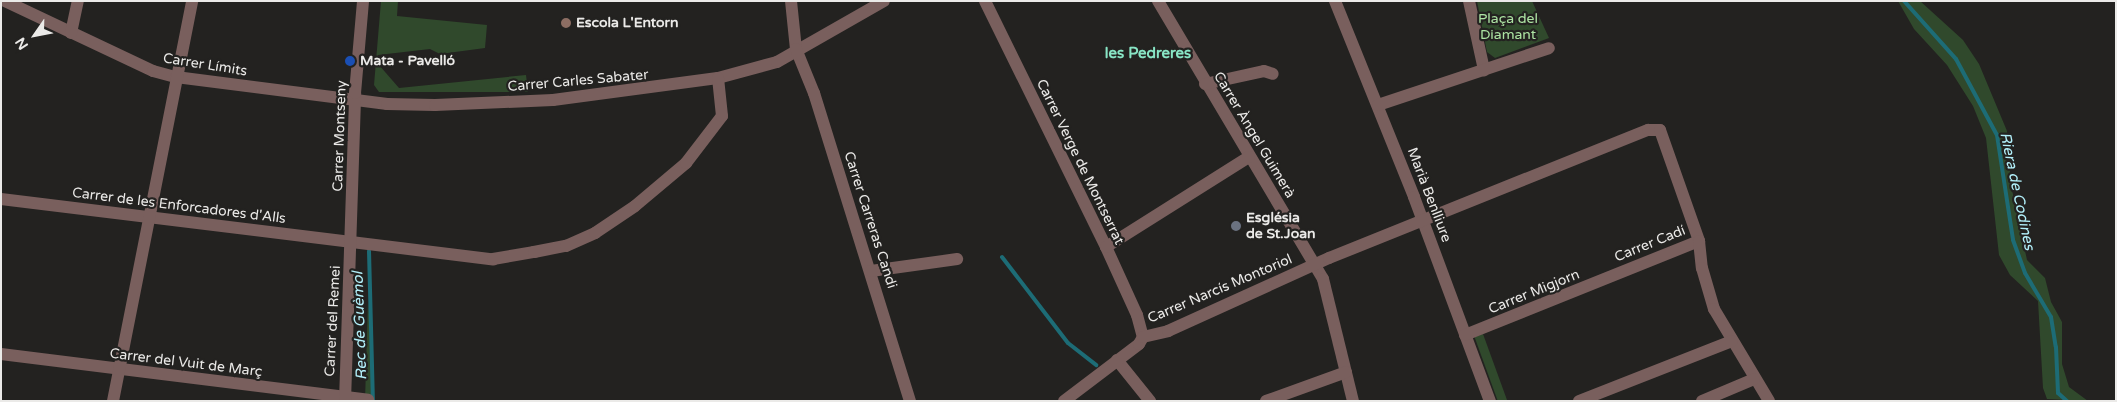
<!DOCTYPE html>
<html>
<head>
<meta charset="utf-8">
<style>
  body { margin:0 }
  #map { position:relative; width:2117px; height:402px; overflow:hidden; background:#232220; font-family:"Varela Round",sans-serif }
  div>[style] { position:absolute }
  .green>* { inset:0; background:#30492c; transform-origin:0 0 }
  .stream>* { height:4px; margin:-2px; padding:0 2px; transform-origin:2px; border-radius:2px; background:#1d6c76 }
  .minor>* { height:12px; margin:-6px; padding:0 6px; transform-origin:6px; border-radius:6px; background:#795f5d }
  .dots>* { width:14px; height:14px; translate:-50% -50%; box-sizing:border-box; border:2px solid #232220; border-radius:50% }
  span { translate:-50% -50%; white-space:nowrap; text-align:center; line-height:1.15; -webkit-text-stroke:4.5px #232220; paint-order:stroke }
  .park-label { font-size:14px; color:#ade4a3 }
  .poi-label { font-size:14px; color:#ebeae8; font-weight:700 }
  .left { translate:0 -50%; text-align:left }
  .street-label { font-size:14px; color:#ebeae8 }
  .neighbourhood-label { font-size:15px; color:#88e5c5; font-weight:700 }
  .water-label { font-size:15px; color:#b2eff9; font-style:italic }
  .frame { position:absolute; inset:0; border:2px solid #ebeae8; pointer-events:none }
  .north { position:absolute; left:10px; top:10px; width:50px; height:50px; -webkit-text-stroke:4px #232220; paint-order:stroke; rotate:237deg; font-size:14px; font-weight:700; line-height:20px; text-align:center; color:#ebeae8 }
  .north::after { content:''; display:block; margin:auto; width:18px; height:22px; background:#ebeae8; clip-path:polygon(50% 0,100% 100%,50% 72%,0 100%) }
</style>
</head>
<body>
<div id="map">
  <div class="green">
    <i style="clip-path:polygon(381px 1px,398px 1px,397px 16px,487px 25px,485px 48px,440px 54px,430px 49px,378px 55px,379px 65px,399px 88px,526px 75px,528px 92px,379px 92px,374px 85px)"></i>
    <i style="clip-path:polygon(1477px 1px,1532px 1px,1549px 38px,1495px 58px,1487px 52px)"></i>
    <i style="clip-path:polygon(1898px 1px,1920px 1px,1963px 40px,1979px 64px,2007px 131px,2011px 185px,2027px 260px,2045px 278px,2051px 302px,2062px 322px,2062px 364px,2069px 387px,2088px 401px,2047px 399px,2043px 388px,2038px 301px,2010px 275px,1999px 255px,1986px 138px,1973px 106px,1947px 65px,1914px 29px)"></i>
    <i style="clip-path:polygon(368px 301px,373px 368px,373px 401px,365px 401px)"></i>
    <i style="left:1483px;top:334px;width:71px;height:9px;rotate:70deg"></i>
  </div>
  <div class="stream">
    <i style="left:1904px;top:1px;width:78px;rotate:48.1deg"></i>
    <i style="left:1956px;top:59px;width:86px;rotate:61.7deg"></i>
    <i style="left:1997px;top:135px;width:106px;rotate:81.3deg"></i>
    <i style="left:2013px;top:240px;width:35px;rotate:70deg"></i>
    <i style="left:2025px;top:273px;width:51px;rotate:59.4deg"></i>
    <i style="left:2051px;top:317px;width:30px;rotate:81deg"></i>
    <i style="left:2056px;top:347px;width:46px;rotate:87.5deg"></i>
    <i style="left:2058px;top:393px;width:12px;rotate:42deg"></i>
    <i style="left:369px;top:251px;width:150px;rotate:88.5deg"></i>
    <i style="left:1002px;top:257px;width:108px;rotate:52.5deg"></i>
    <i style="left:1068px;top:343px;width:36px;rotate:38deg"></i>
  </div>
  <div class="minor">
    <i style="left:5px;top:1px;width:164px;rotate:25.3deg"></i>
    <i style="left:153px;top:71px;width:24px;rotate:15deg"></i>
    <i style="left:176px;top:77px;width:213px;rotate:7.3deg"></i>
    <i style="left:387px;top:104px;width:48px;rotate:1.2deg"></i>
    <i style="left:435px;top:105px;width:118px;rotate:-2.4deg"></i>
    <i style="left:553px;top:100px;width:166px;rotate:-7.6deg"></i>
    <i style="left:718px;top:78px;width:61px;rotate:-15.2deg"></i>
    <i style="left:777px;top:62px;width:123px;rotate:-29.7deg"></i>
    <i style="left:791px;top:1px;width:48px;rotate:84.1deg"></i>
    <i style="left:796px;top:49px;width:48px;rotate:67.8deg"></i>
    <i style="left:814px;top:93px;width:323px;rotate:72.7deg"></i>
    <i style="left:985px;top:1px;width:274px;rotate:63.8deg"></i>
    <i style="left:1106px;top:247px;width:75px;rotate:65.5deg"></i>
    <i style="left:1137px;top:315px;width:23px;rotate:75deg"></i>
    <i style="left:1158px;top:1px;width:323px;rotate:59.3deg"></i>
    <i style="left:1323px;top:279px;width:126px;rotate:76.2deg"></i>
    <i style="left:1335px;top:1px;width:211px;rotate:68deg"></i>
    <i style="left:1414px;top:197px;width:218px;rotate:69.6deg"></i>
    <i style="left:1469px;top:1px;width:71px;rotate:77.7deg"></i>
    <i style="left:71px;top:33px;width:33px;rotate:-78deg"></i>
    <i style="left:1205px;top:84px;width:60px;rotate:-12.4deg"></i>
    <i style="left:1264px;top:71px;width:9px;rotate:18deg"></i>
    <i style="left:1378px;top:105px;width:180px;rotate:-18.4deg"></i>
    <i style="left:1px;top:199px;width:496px;rotate:7deg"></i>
    <i style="left:493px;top:259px;width:42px;rotate:-9.7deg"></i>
    <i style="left:534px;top:252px;width:33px;rotate:-11deg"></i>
    <i style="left:566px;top:246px;width:32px;rotate:-24deg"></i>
    <i style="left:595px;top:233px;width:48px;rotate:-34deg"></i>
    <i style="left:635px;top:206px;width:67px;rotate:-40.1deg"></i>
    <i style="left:686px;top:163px;width:59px;rotate:-52.5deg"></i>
    <i style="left:722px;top:116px;width:38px;rotate:-96deg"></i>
    <i style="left:1106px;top:247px;width:169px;rotate:-32.2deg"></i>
    <i style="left:871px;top:271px;width:87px;rotate:-7.9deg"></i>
    <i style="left:1465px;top:335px;width:252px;rotate:-21.9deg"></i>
    <i style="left:1px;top:354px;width:370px;rotate:7.1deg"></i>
    <i style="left:1117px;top:360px;width:53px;rotate:51.2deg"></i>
    <i style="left:113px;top:401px;width:408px;rotate:-78.8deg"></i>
    <i style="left:345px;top:401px;width:308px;rotate:-88.1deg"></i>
    <i style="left:355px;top:93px;width:92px;rotate:-85deg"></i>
    <i style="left:1064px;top:401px;width:94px;rotate:-37.2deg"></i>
    <i style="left:1139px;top:344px;width:8px;rotate:-60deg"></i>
    <i style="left:1143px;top:337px;width:26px;rotate:-13deg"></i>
    <i style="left:1168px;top:331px;width:177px;rotate:-24.4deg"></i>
    <i style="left:1329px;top:258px;width:344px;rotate:-21.9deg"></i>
    <i style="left:1648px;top:130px;width:12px"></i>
    <i style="left:1660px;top:130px;width:118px;rotate:70.6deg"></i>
    <i style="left:1699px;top:241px;width:27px;rotate:84deg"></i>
    <i style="left:1702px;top:268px;width:43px;rotate:73.7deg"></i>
    <i style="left:1714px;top:309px;width:107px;rotate:59.1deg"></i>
    <i style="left:1266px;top:401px;width:85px;rotate:-19.9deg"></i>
    <i style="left:1579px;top:401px;width:164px;rotate:-21.4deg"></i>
    <i style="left:1702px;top:401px;width:56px;rotate:-22.9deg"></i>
  </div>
  <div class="dots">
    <i style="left:566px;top:23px;background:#8d6e63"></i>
    <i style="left:350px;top:61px;background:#1a4fb4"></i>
    <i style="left:1236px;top:226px;background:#6b7280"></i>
  </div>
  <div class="park-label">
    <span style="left:1508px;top:27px">Plaça del<br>Diamant</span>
  </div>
  <div class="poi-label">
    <span class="left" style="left:576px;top:23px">Escola L'Entorn</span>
    <span class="left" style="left:360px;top:61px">Mata - Pavelló</span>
    <span class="left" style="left:1246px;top:226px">Església<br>de St.Joan</span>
  </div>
  <div class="street-label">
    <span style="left:205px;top:65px;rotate:9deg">Carrer Límits</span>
    <span style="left:578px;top:81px;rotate:-5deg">Carrer Carles Sabater</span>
    <span style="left:1254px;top:135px;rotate:59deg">Carrer Àngel Guimerà</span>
    <span style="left:340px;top:136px;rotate:-88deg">Carrer Montseny</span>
    <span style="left:1080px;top:162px;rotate:64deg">Carrer Verge de Montserrat</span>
    <span style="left:1429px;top:195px;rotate:69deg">Marià Benlliure</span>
    <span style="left:179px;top:206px;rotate:7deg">Carrer de les Enforcadores d'Alls</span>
    <span style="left:870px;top:220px;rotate:72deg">Carrer Carreras Candi</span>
    <span style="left:1650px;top:244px;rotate:-22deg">Carrer Cadí</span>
    <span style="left:1220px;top:289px;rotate:-23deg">Carrer Narcís Montoriol</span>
    <span style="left:1534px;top:292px;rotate:-22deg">Carrer Migjorn</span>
    <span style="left:333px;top:321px;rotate:-87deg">Carrer del Remei</span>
    <span style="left:186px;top:363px;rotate:7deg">Carrer del Vuit de Març</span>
  </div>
  <div class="neighbourhood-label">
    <span style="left:1148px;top:54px">les Pedreres</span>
  </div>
  <div class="water-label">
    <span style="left:2017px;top:191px;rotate:78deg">Riera de Codines</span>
    <span style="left:360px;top:326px;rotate:-92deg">Rec de Guèmol</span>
  </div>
  <div class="frame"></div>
  <div class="north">N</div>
</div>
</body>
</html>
